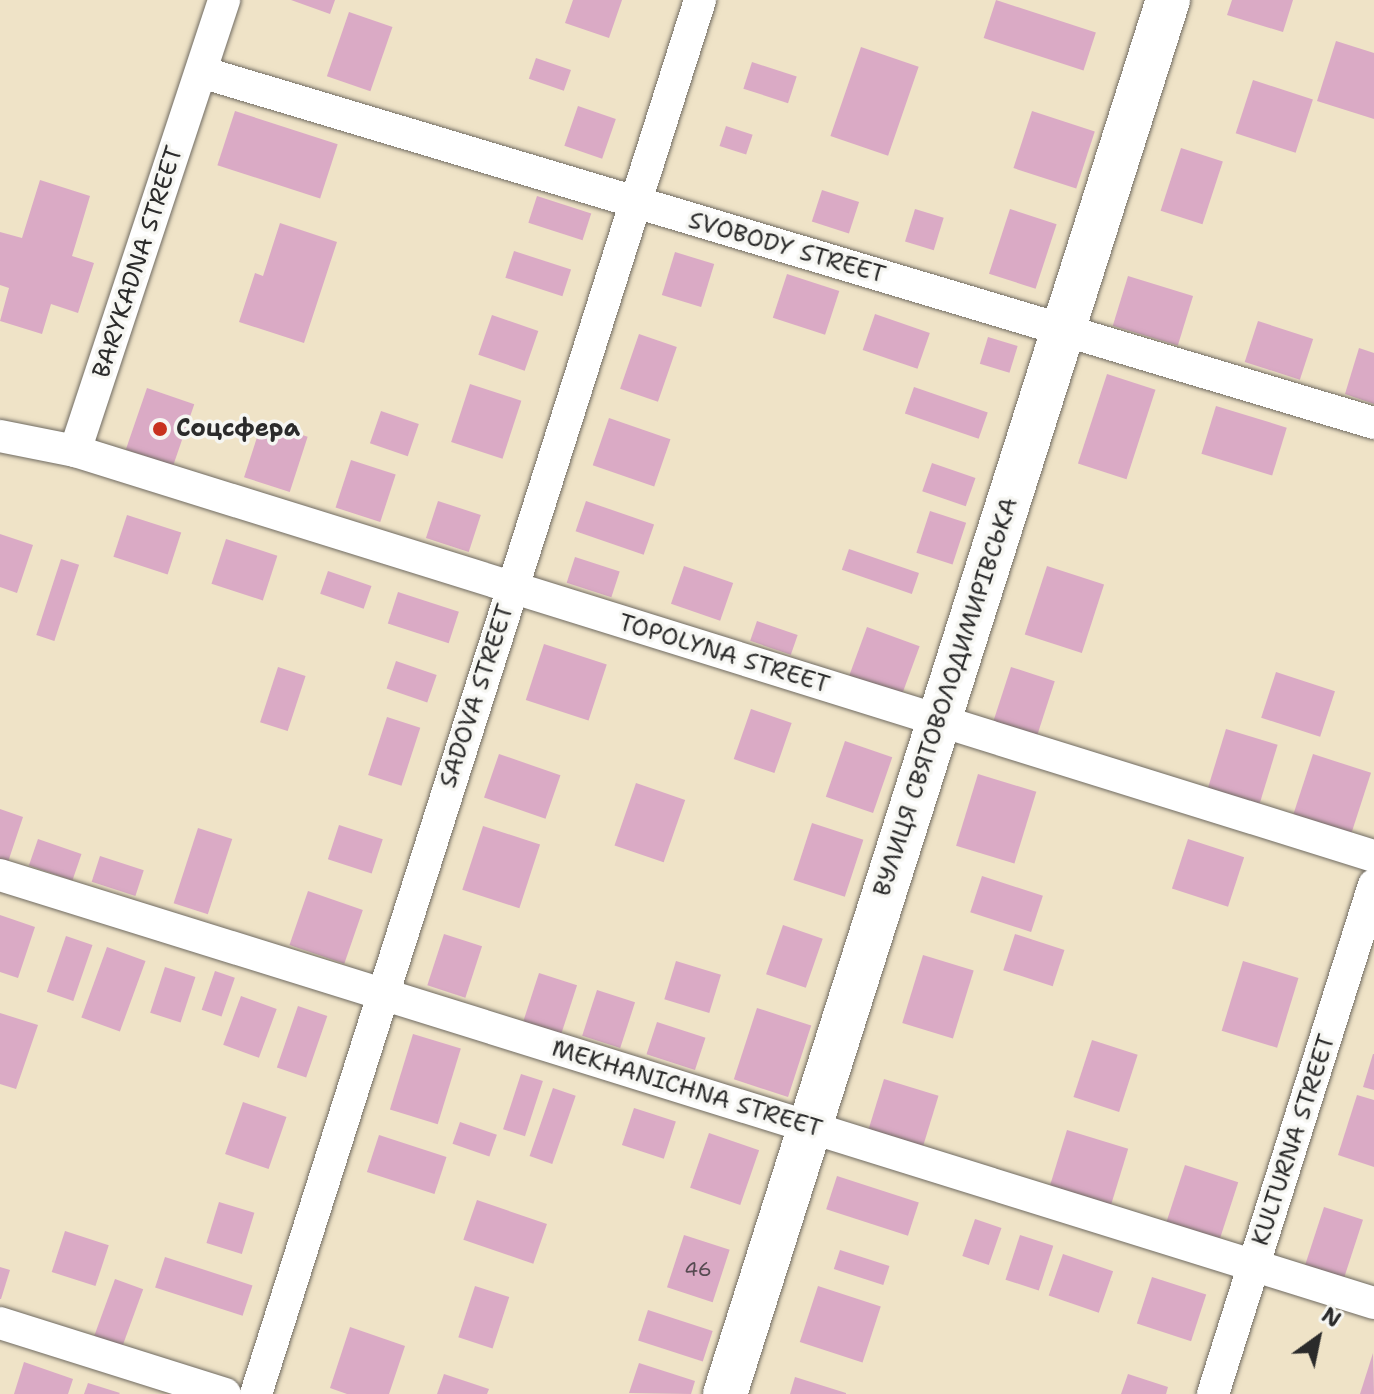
<!DOCTYPE html>
<html>
<head>
<meta charset="utf-8">
<style>
  body { margin:0 }
  #map { position:relative; width:1374px; height:1394px; overflow:hidden; background:#efe3c7; font-family:"Shantell Sans",sans-serif }
  div>[style] { position:absolute }
  .building>* { inset:0; background:#daaac5; transform-origin:0 0 }
  .roads { filter:drop-shadow(0 0 2px #706b62) drop-shadow(0 0 2px #706b62) }
  .street>* { height:32px; margin:-16px; padding:0 16px; transform-origin:16px; border-radius:16px; background:#fff }
  .secondary>* { height:44px; margin:-22px; padding:0 22px; transform-origin:22px; border-radius:22px; background:#fff }
  .dots>* { width:22px; height:22px; translate:-50% -50%; box-sizing:border-box; border:4px solid #f6f6f2; border-radius:50% }
  span { translate:-50% -50%; white-space:nowrap; text-align:center; line-height:1.15; -webkit-text-stroke:7px #f6f6f2; paint-order:stroke }
  .number-label { font-size:20px; color:#574b52 }
  .number-label span { -webkit-text-stroke-width:0 }
  .street-label { font-size:24px; color:#2b2b2b }
  .poi-label { font-size:24px; color:#2b2b2b; font-weight:700 }
  .left { translate:0 -50%; text-align:left }
  .north { position:absolute; left:1278px; top:1298px; width:80px; height:80px; -webkit-text-stroke:6px #f6f6f2; paint-order:stroke; rotate:33deg; font-size:22px; font-weight:700; line-height:32px; text-align:center; color:#2b2b2b }
  .north::after { content:''; display:block; margin:auto; width:28px; height:36px; background:#2b2b2b; clip-path:polygon(50% 0,100% 100%,50% 72%,0 100%) }
</style>
</head>
<body>
<div id="map">
  <div class="building">
    <i style="clip-path:polygon(291px 0,335px 0,330px 14px)"></i>
    <i style="clip-path:polygon(573px 0,622px 0,609px 38px,565px 23px)"></i>
    <i style="left:996px;top:0;width:105px;height:40px;rotate:18deg"></i>
    <i style="clip-path:polygon(1232px 0,1293px 0,1283px 32px,1227px 15px)"></i>
    <i style="left:349px;top:12px;width:46px;height:68px;rotate:19deg"></i>
    <i style="clip-path:polygon(1336px 41px,1374px 53px,1374px 119px,1317px 101px)"></i>
    <i style="left:861px;top:47px;width:61px;height:94px;rotate:19deg"></i>
    <i style="left:536px;top:58px;width:37px;height:22px;rotate:19deg"></i>
    <i style="left:752px;top:62px;width:47px;height:28px;rotate:18deg"></i>
    <i style="left:1253px;top:80px;width:63px;height:56px;rotate:18deg"></i>
    <i style="left:578px;top:106px;width:40px;height:42px;rotate:19deg"></i>
    <i style="left:235px;top:111px;width:108px;height:57px;rotate:18deg"></i>
    <i style="left:1032px;top:111px;width:66px;height:60px;rotate:18deg"></i>
    <i style="left:726px;top:126px;width:28px;height:21px;rotate:18deg"></i>
    <i style="left:1181px;top:148px;width:44px;height:66px;rotate:18deg"></i>
    <i style="clip-path:polygon(40px 180px,90px 196px,72px 256px,94px 263px,78px 313px,51px 304px,42px 334px,0 321px,9px 288px,0 285px,0 232px,22px 238px)"></i>
    <i style="left:822px;top:190px;width:39px;height:33px;rotate:18deg"></i>
    <i style="left:537px;top:196px;width:57px;height:28px;rotate:18deg"></i>
    <i style="left:915px;top:209px;width:30px;height:34px;rotate:17deg"></i>
    <i style="left:1010px;top:209px;width:49px;height:68px;rotate:18deg"></i>
    <i style="clip-path:polygon(280px 223px,337px 242px,304px 343px,239px 322px,255px 273px,263px 276px)"></i>
    <i style="left:514px;top:251px;width:60px;height:28px;rotate:18deg"></i>
    <i style="left:675px;top:252px;width:41px;height:45px;rotate:17deg"></i>
    <i style="left:787px;top:274px;width:55px;height:46px;rotate:18deg"></i>
    <i style="left:1128px;top:276px;width:68px;height:52px;rotate:17deg"></i>
    <i style="left:875px;top:314px;width:58px;height:38px;rotate:19deg"></i>
    <i style="left:492px;top:315px;width:49px;height:42px;rotate:19deg"></i>
    <i style="left:1258px;top:321px;width:58px;height:43px;rotate:18deg"></i>
    <i style="left:639px;top:334px;width:40px;height:58px;rotate:19deg"></i>
    <i style="left:988px;top:337px;width:31px;height:28px;rotate:17deg"></i>
    <i style="clip-path:polygon(1359px 348px,1374px 353px,1374px 404px,1345px 394px)"></i>
    <i style="left:1107px;top:374px;width:51px;height:94px;rotate:18deg"></i>
    <i style="left:470px;top:384px;width:54px;height:61px;rotate:18deg"></i>
    <i style="left:914px;top:387px;width:78px;height:28px;rotate:19deg"></i>
    <i style="left:147px;top:388px;width:50px;height:65px;rotate:19deg"></i>
    <i style="left:1216px;top:406px;width:74px;height:50px;rotate:17deg"></i>
    <i style="left:381px;top:411px;width:40px;height:34px;rotate:19deg"></i>
    <i style="left:609px;top:418px;width:65px;height:50px;rotate:19deg"></i>
    <i style="left:262px;top:422px;width:48px;height:58px;rotate:18deg"></i>
    <i style="left:351px;top:460px;width:47px;height:50px;rotate:18deg"></i>
    <i style="left:932px;top:463px;width:46px;height:30px;rotate:19deg"></i>
    <i style="left:438px;top:501px;width:45px;height:39px;rotate:18deg"></i>
    <i style="left:586px;top:501px;width:72px;height:32px;rotate:19deg"></i>
    <i style="left:930px;top:511px;width:38px;height:44px;rotate:18deg"></i>
    <i style="left:127px;top:515px;width:57px;height:44px;rotate:18deg"></i>
    <i style="clip-path:polygon(0 534px,33px 545px,17px 593px,0 587px)"></i>
    <i style="left:226px;top:539px;width:54px;height:47px;rotate:18deg"></i>
    <i style="left:849px;top:549px;width:74px;height:22px;rotate:19deg"></i>
    <i style="left:575px;top:557px;width:47px;height:27px;rotate:18deg"></i>
    <i style="left:61px;top:559px;width:19px;height:80px;rotate:18deg"></i>
    <i style="left:684px;top:566px;width:52px;height:40px;rotate:19deg"></i>
    <i style="left:1047px;top:566px;width:60px;height:72px;rotate:18deg"></i>
    <i style="left:328px;top:571px;width:46px;height:24px;rotate:19deg"></i>
    <i style="left:398px;top:592px;width:64px;height:33px;rotate:18deg"></i>
    <i style="left:757px;top:621px;width:43px;height:21px;rotate:19deg"></i>
    <i style="left:867px;top:627px;width:56px;height:52px;rotate:20deg"></i>
    <i style="left:544px;top:644px;width:66px;height:59px;rotate:18deg"></i>
    <i style="left:396px;top:661px;width:43px;height:29px;rotate:19deg"></i>
    <i style="left:278px;top:667px;width:29px;height:58px;rotate:18deg"></i>
    <i style="left:1011px;top:667px;width:46px;height:62px;rotate:18deg"></i>
    <i style="left:1276px;top:672px;width:62px;height:48px;rotate:18deg"></i>
    <i style="left:751px;top:709px;width:43px;height:53px;rotate:19deg"></i>
    <i style="left:387px;top:717px;width:35px;height:61px;rotate:18deg"></i>
    <i style="left:1226px;top:729px;width:54px;height:69px;rotate:17deg"></i>
    <i style="left:845px;top:741px;width:50px;height:59px;rotate:19deg"></i>
    <i style="left:499px;top:754px;width:65px;height:46px;rotate:19deg"></i>
    <i style="left:1313px;top:754px;width:61px;height:69px;rotate:18deg"></i>
    <i style="left:978px;top:774px;width:61px;height:75px;rotate:17deg"></i>
    <i style="left:636px;top:783px;width:52px;height:66px;rotate:19deg"></i>
    <i style="clip-path:polygon(0 809px,23px 817px,8px 862px,0 859px)"></i>
    <i style="left:812px;top:823px;width:54px;height:60px;rotate:18deg"></i>
    <i style="left:339px;top:825px;width:46px;height:36px;rotate:18deg"></i>
    <i style="left:483px;top:826px;width:60px;height:67px;rotate:18deg"></i>
    <i style="left:198px;top:828px;width:36px;height:79px;rotate:18deg"></i>
    <i style="left:38px;top:839px;width:46px;height:28px;rotate:19deg"></i>
    <i style="left:1188px;top:839px;width:59px;height:52px;rotate:18deg"></i>
    <i style="left:100px;top:856px;width:46px;height:27px;rotate:18deg"></i>
    <i style="left:982px;top:876px;width:64px;height:38px;rotate:18deg"></i>
    <i style="left:308px;top:891px;width:58px;height:57px;rotate:19deg"></i>
    <i style="clip-path:polygon(0 915px,35px 927px,18px 978px,0 972px)"></i>
    <i style="left:783px;top:925px;width:42px;height:52px;rotate:19deg"></i>
    <i style="left:444px;top:934px;width:40px;height:54px;rotate:18deg"></i>
    <i style="left:1015px;top:934px;width:52px;height:38px;rotate:18deg"></i>
    <i style="left:66px;top:936px;width:28px;height:59px;rotate:19deg"></i>
    <i style="left:107px;top:947px;width:41px;height:75px;rotate:20deg"></i>
    <i style="left:923px;top:955px;width:53px;height:71px;rotate:17deg"></i>
    <i style="left:676px;top:961px;width:47px;height:40px;rotate:17deg"></i>
    <i style="left:1243px;top:961px;width:58px;height:73px;rotate:17deg"></i>
    <i style="left:165px;top:967px;width:32px;height:48px;rotate:18deg"></i>
    <i style="left:215px;top:971px;width:21px;height:41px;rotate:19deg"></i>
    <i style="left:539px;top:973px;width:40px;height:52px;rotate:18deg"></i>
    <i style="left:597px;top:990px;width:40px;height:48px;rotate:18deg"></i>
    <i style="left:241px;top:996px;width:38px;height:52px;rotate:20deg"></i>
    <i style="left:298px;top:1006px;width:31px;height:65px;rotate:19deg"></i>
    <i style="left:757px;top:1008px;width:57px;height:75px;rotate:18deg"></i>
    <i style="clip-path:polygon(0 1013px,38px 1025px,16px 1089px,0 1084px)"></i>
    <i style="left:657px;top:1022px;width:51px;height:34px;rotate:18deg"></i>
    <i style="left:413px;top:1034px;width:50px;height:79px;rotate:17deg"></i>
    <i style="left:1092px;top:1040px;width:48px;height:60px;rotate:18deg"></i>
    <i style="clip-path:polygon(1373px 1054px,1374px 1054px,1374px 1090px,1363px 1087px)"></i>
    <i style="left:521px;top:1074px;width:23px;height:58px;rotate:18deg"></i>
    <i style="left:884px;top:1079px;width:57px;height:55px;rotate:17deg"></i>
    <i style="left:553px;top:1088px;width:24px;height:72px;rotate:19deg"></i>
    <i style="clip-path:polygon(1357px 1095px,1374px 1100px,1374px 1167px,1338px 1155px)"></i>
    <i style="left:243px;top:1102px;width:46px;height:55px;rotate:19deg"></i>
    <i style="left:634px;top:1108px;width:44px;height:39px;rotate:18deg"></i>
    <i style="left:460px;top:1122px;width:39px;height:23px;rotate:19deg"></i>
    <i style="left:1067px;top:1130px;width:64px;height:62px;rotate:17deg"></i>
    <i style="left:709px;top:1133px;width:53px;height:58px;rotate:19deg"></i>
    <i style="left:379px;top:1135px;width:71px;height:39px;rotate:18deg"></i>
    <i style="left:1185px;top:1165px;width:56px;height:65px;rotate:18deg"></i>
    <i style="left:837px;top:1176px;width:86px;height:35px;rotate:18deg"></i>
    <i style="left:477px;top:1200px;width:74px;height:42px;rotate:19deg"></i>
    <i style="left:219px;top:1202px;width:37px;height:43px;rotate:17deg"></i>
    <i style="left:1324px;top:1207px;width:41px;height:69px;rotate:18deg"></i>
    <i style="left:975px;top:1219px;width:28px;height:39px;rotate:19deg"></i>
    <i style="left:65px;top:1231px;width:46px;height:43px;rotate:18deg"></i>
    <i style="left:684px;top:1235px;width:48px;height:55px;rotate:18deg"></i>
    <i style="left:1020px;top:1235px;width:35px;height:47px;rotate:18deg"></i>
    <i style="left:840px;top:1250px;width:52px;height:20px;rotate:18deg"></i>
    <i style="left:1063px;top:1254px;width:53px;height:44px;rotate:19deg"></i>
    <i style="left:165px;top:1257px;width:92px;height:32px;rotate:18deg"></i>
    <i style="clip-path:polygon(0 1267px,10px 1270px,1px 1299px,0 1299px)"></i>
    <i style="left:1152px;top:1277px;width:57px;height:49px;rotate:18deg"></i>
    <i style="left:115px;top:1279px;width:30px;height:61px;rotate:20deg"></i>
    <i style="left:475px;top:1286px;width:36px;height:54px;rotate:18deg"></i>
    <i style="left:818px;top:1286px;width:66px;height:59px;rotate:18deg"></i>
    <i style="left:648px;top:1310px;width:68px;height:32px;rotate:18deg"></i>
    <i style="clip-path:polygon(350px 1327px,405px 1346px,389px 1394px,347px 1394px,330px 1388px)"></i>
    <i style="clip-path:polygon(1373px 1353px,1374px 1394px,1360px 1394px)"></i>
    <i style="clip-path:polygon(24px 1362px,73px 1379px,68px 1394px,14px 1394px)"></i>
    <i style="clip-path:polygon(639px 1363px,695px 1381px,691px 1394px,629px 1393px)"></i>
    <i style="clip-path:polygon(444px 1374px,489px 1389px,487px 1394px,437px 1394px)"></i>
    <i style="clip-path:polygon(1128px 1374px,1168px 1387px,1166px 1394px,1121px 1394px)"></i>
    <i style="clip-path:polygon(795px 1377px,846px 1393px,846px 1394px,790px 1394px)"></i>
    <i style="clip-path:polygon(88px 1383px,120px 1393px,119px 1394px,84px 1394px)"></i>
  </div>
  <div class="roads">
    <div class="street">
      <i style="left:201px;top:72px;width:1224px;rotate:16.66deg"></i>
      <i style="left:0;top:436px;width:76px;rotate:11.3deg"></i>
      <i style="left:75px;top:451px;width:1361px;rotate:17.32deg"></i>
      <i style="left:75px;top:451px;width:475px;rotate:-71.7deg"></i>
      <i style="left:0;top:875px;width:1439px;rotate:17.3deg"></i>
      <i style="left:0;top:1323px;width:236px;rotate:17.5deg"></i>
      <i style="left:256px;top:1394px;width:1463px;rotate:-72.33deg"></i>
      <i style="left:1213px;top:1394px;width:534px;rotate:-72.45deg"></i>
    </div>
    <div class="secondary">
      <i style="left:725px;top:1394px;width:1463px;rotate:-72.37deg"></i>
    </div>
  </div>
  <div class="dots">
    <i style="left:160px;top:429px;background:#c8321e"></i>
  </div>
  <div class="number-label">
    <span style="left:698px;top:1269px">46</span>
  </div>
  <div class="street-label">
    <span style="left:787px;top:248px;rotate:16deg">SVOBODY STREET</span>
    <span style="left:138px;top:262px;rotate:-72deg">BARYKADNA STREET</span>
    <span style="left:724px;top:654px;rotate:17deg">TOPOLYNA STREET</span>
    <span style="left:477px;top:696px;rotate:-72deg">SADOVA STREET</span>
    <span style="left:946px;top:697px;rotate:-72deg">ВУЛИЦЯ СВЯТОВОЛОДИМИРІВСЬКА</span>
    <span style="left:687px;top:1089px;rotate:17deg">MEKHANICHNA STREET</span>
    <span style="left:1294px;top:1140px;rotate:-72deg">KULTURNA STREET</span>
  </div>
  <div class="poi-label">
    <span class="left" style="left:176px;top:429px">Соцсфера</span>
  </div>
  <div class="north">N</div>
</div>
</body>
</html>
